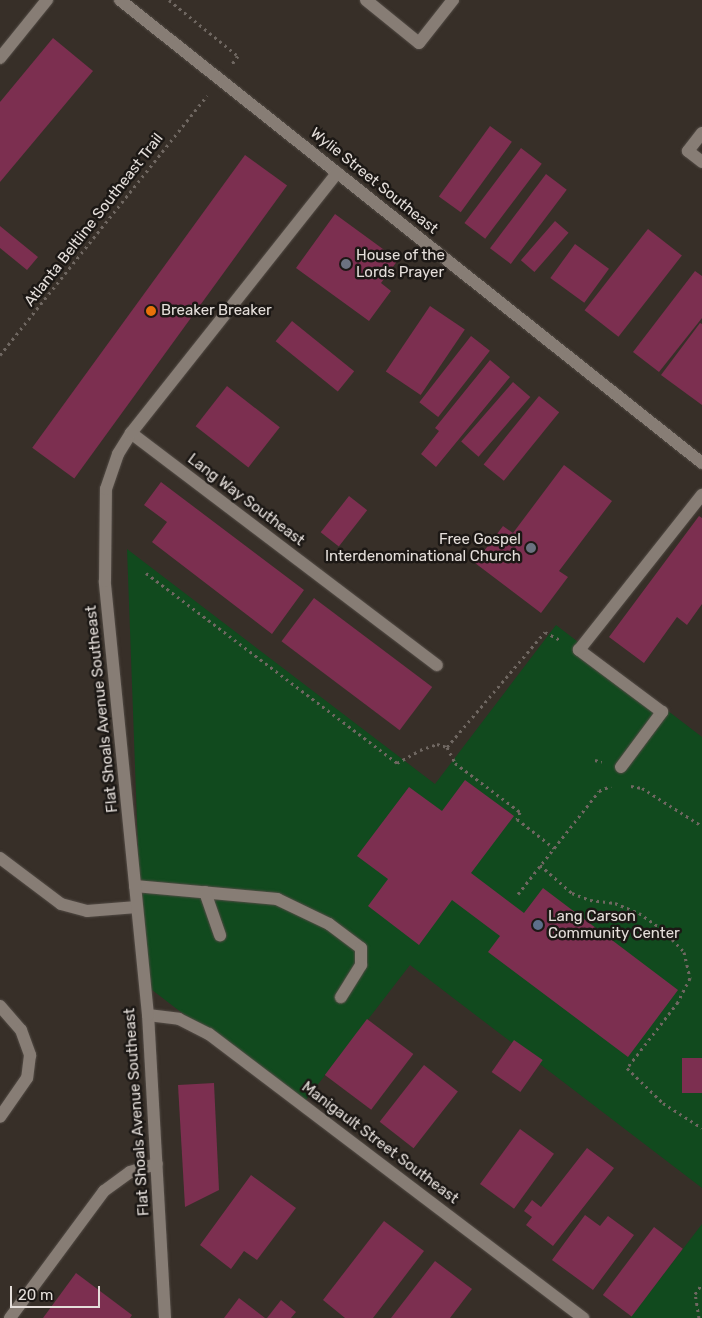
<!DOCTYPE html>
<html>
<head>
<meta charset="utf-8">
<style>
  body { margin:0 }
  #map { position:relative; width:702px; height:1318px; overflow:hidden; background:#372f28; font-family:Rubik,sans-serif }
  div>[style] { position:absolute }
  .green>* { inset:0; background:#114a1e }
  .building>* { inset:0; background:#7c2f50; transform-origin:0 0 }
  .path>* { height:3px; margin-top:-1.5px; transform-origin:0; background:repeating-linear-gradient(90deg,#6f6761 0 2.5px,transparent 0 6.5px) }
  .roads { filter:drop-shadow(0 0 1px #524b45) drop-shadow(0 0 1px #524b45) }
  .lane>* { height:12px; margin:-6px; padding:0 6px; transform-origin:6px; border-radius:6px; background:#877d75 }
  .street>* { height:12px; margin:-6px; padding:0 6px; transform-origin:6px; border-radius:6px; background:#877d75 }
  .dots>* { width:14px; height:14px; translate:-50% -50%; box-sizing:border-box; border:2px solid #1c1815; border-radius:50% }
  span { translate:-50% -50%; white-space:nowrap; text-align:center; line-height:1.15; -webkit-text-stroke:5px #1c1815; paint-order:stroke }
  .street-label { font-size:15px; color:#e4deda }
  .poi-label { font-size:15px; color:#e4deda }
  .left { translate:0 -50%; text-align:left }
  .right { translate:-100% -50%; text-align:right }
  .scale { position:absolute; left:10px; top:1286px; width:90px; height:22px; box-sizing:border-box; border:2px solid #e4deda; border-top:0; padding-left:6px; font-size:15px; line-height:18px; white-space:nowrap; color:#e4deda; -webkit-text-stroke:4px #1c1815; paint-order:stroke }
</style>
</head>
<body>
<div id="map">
  <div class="green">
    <i style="clip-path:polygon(127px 549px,435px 784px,556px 625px,702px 737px,702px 1188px,410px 965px,302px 1105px,143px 983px)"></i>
    <i style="clip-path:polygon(702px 1224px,702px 1318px,630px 1318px)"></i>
  </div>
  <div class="building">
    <i style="clip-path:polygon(53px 38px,93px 71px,0 182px,0 102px)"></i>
    <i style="left:490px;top:126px;width:27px;height:87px;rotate:36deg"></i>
    <i style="left:521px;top:148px;width:26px;height:94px;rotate:37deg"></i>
    <i style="left:245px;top:155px;width:52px;height:362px;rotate:36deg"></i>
    <i style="left:546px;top:174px;width:26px;height:93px;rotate:37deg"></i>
    <i style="clip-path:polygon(335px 214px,398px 260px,381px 283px,391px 291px,369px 321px,296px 268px)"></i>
    <i style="left:555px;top:221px;width:18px;height:52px;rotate:41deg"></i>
    <i style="clip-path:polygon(0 226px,38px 257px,27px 270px,0 248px)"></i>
    <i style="left:648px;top:229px;width:43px;height:103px;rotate:38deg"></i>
    <i style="left:575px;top:244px;width:42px;height:42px;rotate:36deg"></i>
    <i style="clip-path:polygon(695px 271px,702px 276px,702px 318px,659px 372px,633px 352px)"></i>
    <i style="left:430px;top:306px;width:42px;height:79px;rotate:34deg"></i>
    <i style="left:292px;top:321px;width:80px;height:26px;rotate:39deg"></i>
    <i style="clip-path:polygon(700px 323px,702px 324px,702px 405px,661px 375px)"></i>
    <i style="left:471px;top:336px;width:24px;height:84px;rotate:38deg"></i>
    <i style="clip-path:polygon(490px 360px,510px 377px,436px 467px,421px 454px,439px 431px,435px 428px)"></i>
    <i style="left:513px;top:382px;width:23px;height:79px;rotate:41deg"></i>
    <i style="left:227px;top:386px;width:67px;height:51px;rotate:38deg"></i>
    <i style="left:539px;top:396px;width:26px;height:88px;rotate:39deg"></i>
    <i style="clip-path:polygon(564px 465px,612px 501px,559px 571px,568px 577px,541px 613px,475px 563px,503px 526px,513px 533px)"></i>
    <i style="clip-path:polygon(161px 482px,304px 590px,272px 634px,152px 542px,167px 522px,144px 505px)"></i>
    <i style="left:349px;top:496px;width:23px;height:46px;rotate:38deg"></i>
    <i style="clip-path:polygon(699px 516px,702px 518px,702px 604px,687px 625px,677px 617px,644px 663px,609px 637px)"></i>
    <i style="left:314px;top:598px;width:148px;height:54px;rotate:37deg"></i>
    <i style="clip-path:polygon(465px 780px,514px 816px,471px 873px,524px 913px,543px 888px,678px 990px,628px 1057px,488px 952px,500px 936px,452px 900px,419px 945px,368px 906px,388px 879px,357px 856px,409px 787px,442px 811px)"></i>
    <i style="left:367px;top:1019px;width:58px;height:70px;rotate:37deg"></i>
    <i style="left:514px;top:1040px;width:35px;height:39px;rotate:35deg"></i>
    <i style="left:702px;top:1058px;width:35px;height:20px;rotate:90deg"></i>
    <i style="left:424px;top:1065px;width:43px;height:72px;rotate:38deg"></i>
    <i style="clip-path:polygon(214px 1083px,219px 1190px,185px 1207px,178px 1085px)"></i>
    <i style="left:520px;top:1129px;width:42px;height:68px;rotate:36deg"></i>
    <i style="clip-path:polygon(587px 1148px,614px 1168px,553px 1246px,526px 1225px,532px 1217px,524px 1211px,532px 1200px,541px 1207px)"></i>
    <i style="clip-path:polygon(251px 1175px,296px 1208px,257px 1260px,244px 1251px,231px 1269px,200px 1245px)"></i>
    <i style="clip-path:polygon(585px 1215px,600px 1226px,608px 1216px,634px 1235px,593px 1290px,552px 1260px)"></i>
    <i style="clip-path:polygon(384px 1221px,424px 1251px,373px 1318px,345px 1318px,323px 1300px)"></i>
    <i style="left:654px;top:1227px;width:36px;height:85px;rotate:37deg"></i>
    <i style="clip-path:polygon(435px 1261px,472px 1289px,450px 1318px,391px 1318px)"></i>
    <i style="clip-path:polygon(76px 1273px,132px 1315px,130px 1318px,43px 1318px)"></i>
    <i style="clip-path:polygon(239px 1298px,265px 1318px,224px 1318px)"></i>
    <i style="clip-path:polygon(281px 1300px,296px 1312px,291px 1318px,267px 1318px)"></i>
  </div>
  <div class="path">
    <i style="left:169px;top:0;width:89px;rotate:39.1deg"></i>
    <i style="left:238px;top:56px;width:10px;rotate:127deg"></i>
    <i style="left:0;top:355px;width:332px;rotate:-51.4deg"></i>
    <i style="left:146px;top:573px;width:315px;rotate:37.1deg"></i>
    <i style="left:397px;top:763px;width:26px;rotate:-29deg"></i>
    <i style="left:420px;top:750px;width:18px;rotate:-19deg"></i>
    <i style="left:437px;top:744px;width:10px;rotate:17deg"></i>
    <i style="left:447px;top:747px;width:151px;rotate:-49.6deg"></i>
    <i style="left:545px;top:632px;width:19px;rotate:28deg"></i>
    <i style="left:447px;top:747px;width:18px;rotate:63deg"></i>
    <i style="left:455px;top:763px;width:81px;rotate:37deg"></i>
    <i style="left:520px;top:812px;width:8px;rotate:113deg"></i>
    <i style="left:517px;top:819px;width:47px;rotate:38.1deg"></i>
    <i style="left:595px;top:760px;width:7px;rotate:16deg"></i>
    <i style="left:631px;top:786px;width:11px;rotate:10deg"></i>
    <i style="left:642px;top:788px;width:71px;rotate:32.3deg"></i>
    <i style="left:540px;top:865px;width:43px;rotate:41.2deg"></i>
    <i style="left:572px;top:893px;width:19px;rotate:21deg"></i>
    <i style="left:590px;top:900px;width:25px;rotate:7deg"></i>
    <i style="left:615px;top:903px;width:26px;rotate:23deg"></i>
    <i style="left:639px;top:913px;width:29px;rotate:35deg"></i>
    <i style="left:663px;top:930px;width:30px;rotate:46deg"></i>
    <i style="left:684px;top:952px;width:27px;rotate:77deg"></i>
    <i style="left:690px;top:978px;width:27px;rotate:117deg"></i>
    <i style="left:678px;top:1002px;width:83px;rotate:127.7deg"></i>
    <i style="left:627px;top:1068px;width:50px;rotate:44.2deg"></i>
    <i style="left:663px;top:1103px;width:46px;rotate:32.7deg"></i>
    <i style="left:518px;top:894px;width:131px;rotate:-51.8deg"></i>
    <i style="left:599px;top:791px;width:13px;rotate:-23deg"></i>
    <i style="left:699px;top:1318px;width:24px;rotate:-99deg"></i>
    <i style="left:695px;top:1294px;width:12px;rotate:-55deg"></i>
  </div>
  <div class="roads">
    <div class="lane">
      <i style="left:366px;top:0;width:68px;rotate:39.1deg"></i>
      <i style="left:419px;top:43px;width:55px;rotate:-51.7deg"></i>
      <i style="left:702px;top:133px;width:23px;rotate:128deg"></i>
      <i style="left:688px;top:151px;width:18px;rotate:38deg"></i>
      <i style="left:131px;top:433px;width:384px;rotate:37.2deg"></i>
      <i style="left:621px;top:767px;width:69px;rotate:-53.3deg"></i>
      <i style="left:662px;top:712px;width:104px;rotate:-143.2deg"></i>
      <i style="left:579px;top:650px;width:198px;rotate:-51.6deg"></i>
      <i style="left:0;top:858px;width:76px;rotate:37deg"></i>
      <i style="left:61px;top:904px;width:27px;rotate:15deg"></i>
      <i style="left:87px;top:911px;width:50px;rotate:-4.6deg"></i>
      <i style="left:135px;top:886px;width:143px;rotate:5.2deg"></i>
      <i style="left:277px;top:899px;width:58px;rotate:25.7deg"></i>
      <i style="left:329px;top:924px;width:40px;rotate:37deg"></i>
      <i style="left:361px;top:948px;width:17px;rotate:90deg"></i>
      <i style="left:361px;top:965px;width:38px;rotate:122deg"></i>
      <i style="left:205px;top:892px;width:46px;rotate:70.8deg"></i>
      <i style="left:0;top:1006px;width:32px;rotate:49deg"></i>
      <i style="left:21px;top:1030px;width:27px;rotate:70deg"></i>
      <i style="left:30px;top:1055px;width:23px;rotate:97deg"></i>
      <i style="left:27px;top:1078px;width:47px;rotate:124.7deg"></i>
    </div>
    <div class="street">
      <i style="left:120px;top:0;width:744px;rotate:38.5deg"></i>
      <i style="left:0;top:58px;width:75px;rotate:-51deg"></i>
      <i style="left:148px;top:1015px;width:31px;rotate:7deg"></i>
      <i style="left:179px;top:1019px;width:34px;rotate:27deg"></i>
      <i style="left:209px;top:1034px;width:470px;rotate:37.2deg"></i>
      <i style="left:10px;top:1318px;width:158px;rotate:-53.5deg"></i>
      <i style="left:104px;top:1191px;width:32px;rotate:-36deg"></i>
      <i style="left:130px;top:1172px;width:28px;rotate:-17deg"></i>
      <i style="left:165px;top:1318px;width:303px;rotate:-93.2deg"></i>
      <i style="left:148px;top:1015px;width:436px;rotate:-95.7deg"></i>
      <i style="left:105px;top:581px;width:92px;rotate:-89.4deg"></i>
      <i style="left:106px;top:489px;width:37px;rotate:-71deg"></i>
      <i style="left:118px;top:454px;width:25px;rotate:-58deg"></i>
      <i style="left:131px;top:433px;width:332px;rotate:-51.6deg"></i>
    </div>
  </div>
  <div class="dots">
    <i style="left:346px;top:264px;background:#6b7280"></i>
    <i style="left:151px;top:311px;background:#e8710a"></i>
    <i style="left:531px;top:548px;background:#6b7280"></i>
    <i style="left:538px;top:925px;background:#5c6f8a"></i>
  </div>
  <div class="street-label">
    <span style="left:374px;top:181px;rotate:39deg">Wylie Street Southeast</span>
    <span style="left:94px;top:220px;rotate:-52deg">Atlanta Beltline Southeast Trail</span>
    <span style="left:246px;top:500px;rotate:37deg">Lang Way Southeast</span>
    <span style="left:102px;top:709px;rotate:-96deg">Flat Shoals Avenue Southeast</span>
    <span style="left:137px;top:1112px;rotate:-94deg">Flat Shoals Avenue Southeast</span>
    <span style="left:380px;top:1143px;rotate:37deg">Manigault Street Southeast</span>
  </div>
  <div class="poi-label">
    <span class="left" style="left:356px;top:264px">House of the<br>Lords Prayer</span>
    <span class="left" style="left:161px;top:311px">Breaker Breaker</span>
    <span class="right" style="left:521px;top:548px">Free Gospel<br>Interdenominational Church</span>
    <span class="left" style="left:548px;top:925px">Lang Carson<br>Community Center</span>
  </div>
  <div class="scale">20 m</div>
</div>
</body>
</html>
